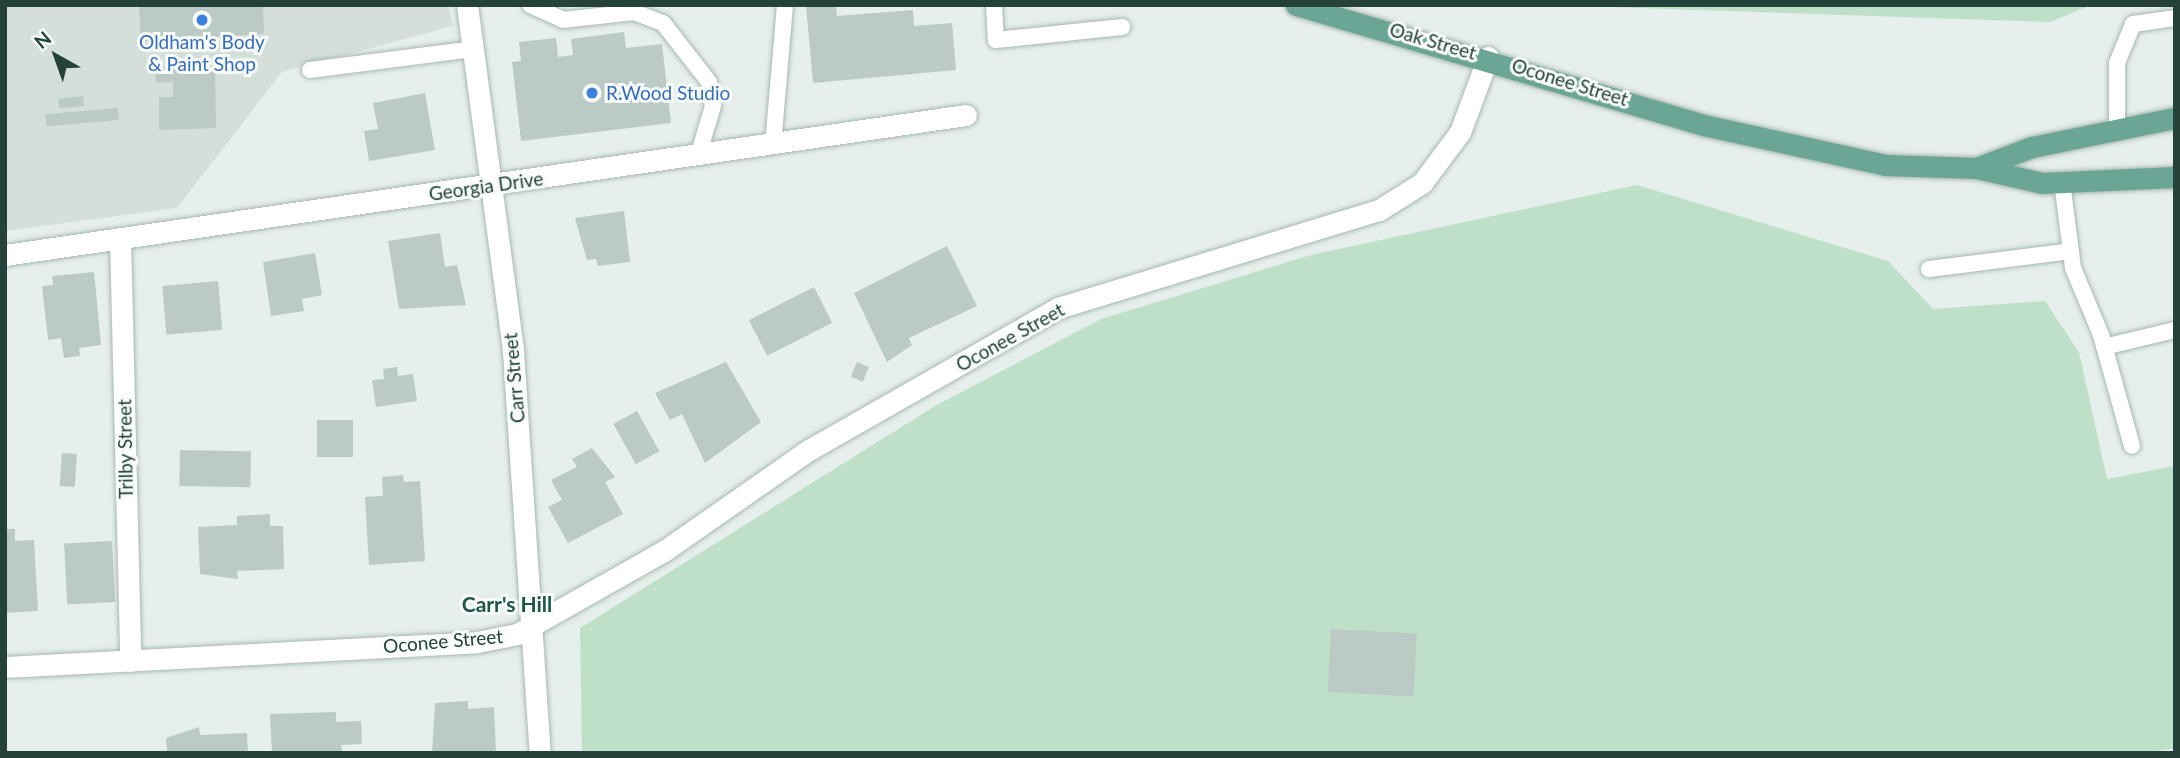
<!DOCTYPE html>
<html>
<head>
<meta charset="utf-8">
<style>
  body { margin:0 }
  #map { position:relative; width:2180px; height:758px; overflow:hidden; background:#e6efeb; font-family:Lato,sans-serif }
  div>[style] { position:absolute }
  .built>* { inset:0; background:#d4dfda }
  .green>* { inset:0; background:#bfe0c8 }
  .building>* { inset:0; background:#bbcac4; transform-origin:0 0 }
  .roads { filter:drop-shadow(0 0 2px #a8b8b2) drop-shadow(0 0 2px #a8b8b2) }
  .lane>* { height:16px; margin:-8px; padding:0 8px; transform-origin:8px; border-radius:8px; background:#fff }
  .street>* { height:21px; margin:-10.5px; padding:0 10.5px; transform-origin:10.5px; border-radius:10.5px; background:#fff }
  .primary>* { height:21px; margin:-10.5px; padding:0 10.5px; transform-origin:10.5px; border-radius:10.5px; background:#6aa596 }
  .dots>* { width:19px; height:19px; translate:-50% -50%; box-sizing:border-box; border:4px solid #f7fbf9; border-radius:50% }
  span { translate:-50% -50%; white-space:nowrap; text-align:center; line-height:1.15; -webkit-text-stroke:6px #f7fbf9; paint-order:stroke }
  .street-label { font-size:19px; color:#24423a }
  .shop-label { font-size:19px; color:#366cbe }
  .left { translate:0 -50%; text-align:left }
  .neighbourhood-label { font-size:21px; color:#1f5548; font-weight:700 }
  .frame { position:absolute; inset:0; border:7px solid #24423a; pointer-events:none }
  .north { position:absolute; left:21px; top:21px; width:70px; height:70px; -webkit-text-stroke:5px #f7fbf9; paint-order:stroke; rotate:320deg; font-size:19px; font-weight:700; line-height:28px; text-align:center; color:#24423a }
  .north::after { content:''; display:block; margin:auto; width:24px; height:32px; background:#24423a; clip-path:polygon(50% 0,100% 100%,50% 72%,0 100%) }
</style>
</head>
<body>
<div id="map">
  <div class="built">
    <i style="clip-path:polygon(5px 5px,448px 5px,453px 26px,282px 72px,177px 208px,5px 231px)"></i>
  </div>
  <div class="green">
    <i style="clip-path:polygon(1550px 5px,2091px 5px,2050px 22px)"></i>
    <i style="clip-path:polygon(1637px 185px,1888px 261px,1933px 309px,2045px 301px,2079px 352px,2107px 479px,2175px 466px,2175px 748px,2144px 753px,582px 753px,580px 628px,935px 406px,1101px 319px,1311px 255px)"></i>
  </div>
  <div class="building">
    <i style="clip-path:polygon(139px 5px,263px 5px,264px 34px,141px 41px)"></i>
    <i style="clip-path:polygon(836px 5px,837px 16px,913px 10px,914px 26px,952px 23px,956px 70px,813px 83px,806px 6px)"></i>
    <i style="clip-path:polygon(624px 32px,626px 48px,662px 44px,671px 123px,521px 141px,512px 62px,521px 61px,519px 42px,556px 38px,558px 57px,573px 55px,571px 39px)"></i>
    <i style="clip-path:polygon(215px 68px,216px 128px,159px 130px,159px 97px,173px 97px,173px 82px,156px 83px,155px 69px)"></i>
    <i style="clip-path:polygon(425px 93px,435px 150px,369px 161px,364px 131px,378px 129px,373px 103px)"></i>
    <i style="left:83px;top:96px;width:10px;height:25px;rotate:84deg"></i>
    <i style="left:118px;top:108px;width:12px;height:73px;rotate:85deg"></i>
    <i style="clip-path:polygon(624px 211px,630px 262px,598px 266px,596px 259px,587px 260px,575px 218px)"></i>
    <i style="clip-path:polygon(440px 233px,445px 267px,457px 265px,466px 305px,399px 309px,388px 241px)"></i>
    <i style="clip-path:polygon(947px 246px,977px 306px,909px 338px,912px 345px,887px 362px,854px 293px)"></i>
    <i style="clip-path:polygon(315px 253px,322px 295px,302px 299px,304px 311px,271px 316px,263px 262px)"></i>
    <i style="clip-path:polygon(94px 272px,101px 345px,79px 348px,80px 356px,64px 358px,61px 338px,48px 340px,42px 286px,53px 285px,52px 276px)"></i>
    <i style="left:218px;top:281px;width:49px;height:56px;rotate:85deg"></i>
    <i style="left:814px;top:287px;width:40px;height:73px;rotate:63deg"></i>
    <i style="clip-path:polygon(726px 362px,761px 422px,705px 463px,682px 414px,670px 420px,655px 393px)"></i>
    <i style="left:857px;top:362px;width:13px;height:16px;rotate:23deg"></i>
    <i style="clip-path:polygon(397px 367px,398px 376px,413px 374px,417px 401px,376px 407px,372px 380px,384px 379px,383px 369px)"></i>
    <i style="left:637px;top:411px;width:46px;height:27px;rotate:61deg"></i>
    <i style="left:317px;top:420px;width:36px;height:37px"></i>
    <i style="clip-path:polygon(592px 448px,615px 477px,605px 482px,623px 514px,568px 543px,548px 507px,562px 500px,551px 480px,577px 467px,572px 459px)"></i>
    <i style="left:180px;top:450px;width:71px;height:36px;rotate:1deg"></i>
    <i style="left:62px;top:453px;width:15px;height:33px;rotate:4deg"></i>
    <i style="clip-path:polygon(403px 475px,404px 482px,420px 481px,425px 561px,369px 565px,365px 497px,383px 496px,382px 477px)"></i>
    <i style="clip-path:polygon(270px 514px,270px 526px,283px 526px,284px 569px,237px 571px,238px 579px,200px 574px,198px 527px,237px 525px,237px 516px)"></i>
    <i style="clip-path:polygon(5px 529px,15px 529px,15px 541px,34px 540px,38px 611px,5px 613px)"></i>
    <i style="left:112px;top:541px;width:61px;height:48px;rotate:87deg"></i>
    <i style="left:1331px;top:629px;width:86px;height:63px;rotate:3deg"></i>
    <i style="clip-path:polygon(468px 701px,468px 709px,494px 707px,496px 753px,432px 753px,435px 703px)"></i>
    <i style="clip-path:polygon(336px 712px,336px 722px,361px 721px,362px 744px,341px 745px,342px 753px,272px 753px,270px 714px)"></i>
    <i style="clip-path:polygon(199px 727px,200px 735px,247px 733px,248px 753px,167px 753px,166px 738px)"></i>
  </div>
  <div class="roads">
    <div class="lane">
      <i style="left:530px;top:5px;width:36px;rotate:24deg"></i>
      <i style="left:563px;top:20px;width:71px;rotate:-6.4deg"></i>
      <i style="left:634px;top:12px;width:31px;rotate:21deg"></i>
      <i style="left:663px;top:23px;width:75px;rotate:52.1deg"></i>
      <i style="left:709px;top:82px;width:24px;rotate:81deg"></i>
      <i style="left:713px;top:106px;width:52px;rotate:106.7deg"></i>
      <i style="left:994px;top:5px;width:35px;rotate:87deg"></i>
      <i style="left:996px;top:40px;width:127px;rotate:-5.9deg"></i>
      <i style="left:310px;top:70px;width:164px;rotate:-7.3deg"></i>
      <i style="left:2117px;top:128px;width:65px;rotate:-90deg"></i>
      <i style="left:2117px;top:63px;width:42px;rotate:-67.7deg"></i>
      <i style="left:2133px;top:24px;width:42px;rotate:-8.1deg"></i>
      <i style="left:773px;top:145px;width:141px;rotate:-85.1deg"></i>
      <i style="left:2062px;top:182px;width:87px;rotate:82.7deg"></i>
      <i style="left:2073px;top:268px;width:73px;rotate:67.3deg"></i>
      <i style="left:2101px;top:335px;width:115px;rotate:74.4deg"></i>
      <i style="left:1929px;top:269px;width:143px;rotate:-7.2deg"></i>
      <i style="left:2104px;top:347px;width:73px;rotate:-13.5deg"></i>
    </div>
    <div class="street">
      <i style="left:467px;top:5px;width:349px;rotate:82.4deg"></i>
      <i style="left:513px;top:351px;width:403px;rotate:86.2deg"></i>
      <i style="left:120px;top:238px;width:423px;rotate:88.6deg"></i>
      <i style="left:5px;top:255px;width:971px;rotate:-8.29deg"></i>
      <i style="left:5px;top:667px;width:473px;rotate:-3deg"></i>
      <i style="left:477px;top:642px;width:41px;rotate:-11.3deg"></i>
      <i style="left:517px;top:634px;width:169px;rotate:-29.5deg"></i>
      <i style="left:664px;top:551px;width:177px;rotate:-34.9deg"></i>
      <i style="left:809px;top:450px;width:287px;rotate:-29.7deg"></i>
      <i style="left:1058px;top:308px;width:336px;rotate:-17deg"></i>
      <i style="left:1379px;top:210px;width:51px;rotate:-32.1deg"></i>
      <i style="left:1422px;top:183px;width:64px;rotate:-53.3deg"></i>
      <i style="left:1460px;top:132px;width:80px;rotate:-69.5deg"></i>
    </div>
    <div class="primary">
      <i style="left:1296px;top:5px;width:429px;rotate:16.4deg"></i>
      <i style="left:1708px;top:126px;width:181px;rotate:12.4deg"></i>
      <i style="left:1885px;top:165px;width:91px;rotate:1.9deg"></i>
      <i style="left:1976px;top:168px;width:68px;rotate:12.8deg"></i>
      <i style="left:2042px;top:183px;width:133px;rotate:-2.6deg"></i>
      <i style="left:1976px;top:168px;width:60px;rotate:-20.6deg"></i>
      <i style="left:2032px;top:147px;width:146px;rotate:-11.5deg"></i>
    </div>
  </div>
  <div class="dots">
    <i style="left:202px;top:20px;background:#3f7fe0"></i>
    <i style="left:592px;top:93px;background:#3f7fe0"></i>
  </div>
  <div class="street-label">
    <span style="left:1433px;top:41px;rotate:16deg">Oak Street</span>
    <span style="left:1570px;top:82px;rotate:17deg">Oconee Street</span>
    <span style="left:486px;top:186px;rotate:-8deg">Georgia Drive</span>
    <span style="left:1010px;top:337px;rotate:-29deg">Oconee Street</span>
    <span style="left:514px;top:378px;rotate:-95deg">Carr Street</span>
    <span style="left:125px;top:449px;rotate:-91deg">Trilby Street</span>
    <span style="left:443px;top:641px;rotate:-5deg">Oconee Street</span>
  </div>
  <div class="shop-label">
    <span style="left:202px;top:53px">Oldham's Body<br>&amp; Paint Shop</span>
    <span class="left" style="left:606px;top:93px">R.Wood Studio</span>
  </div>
  <div class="neighbourhood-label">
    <span style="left:507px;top:604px">Carr's Hill</span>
  </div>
  <div class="frame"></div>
  <div class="north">N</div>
</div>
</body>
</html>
